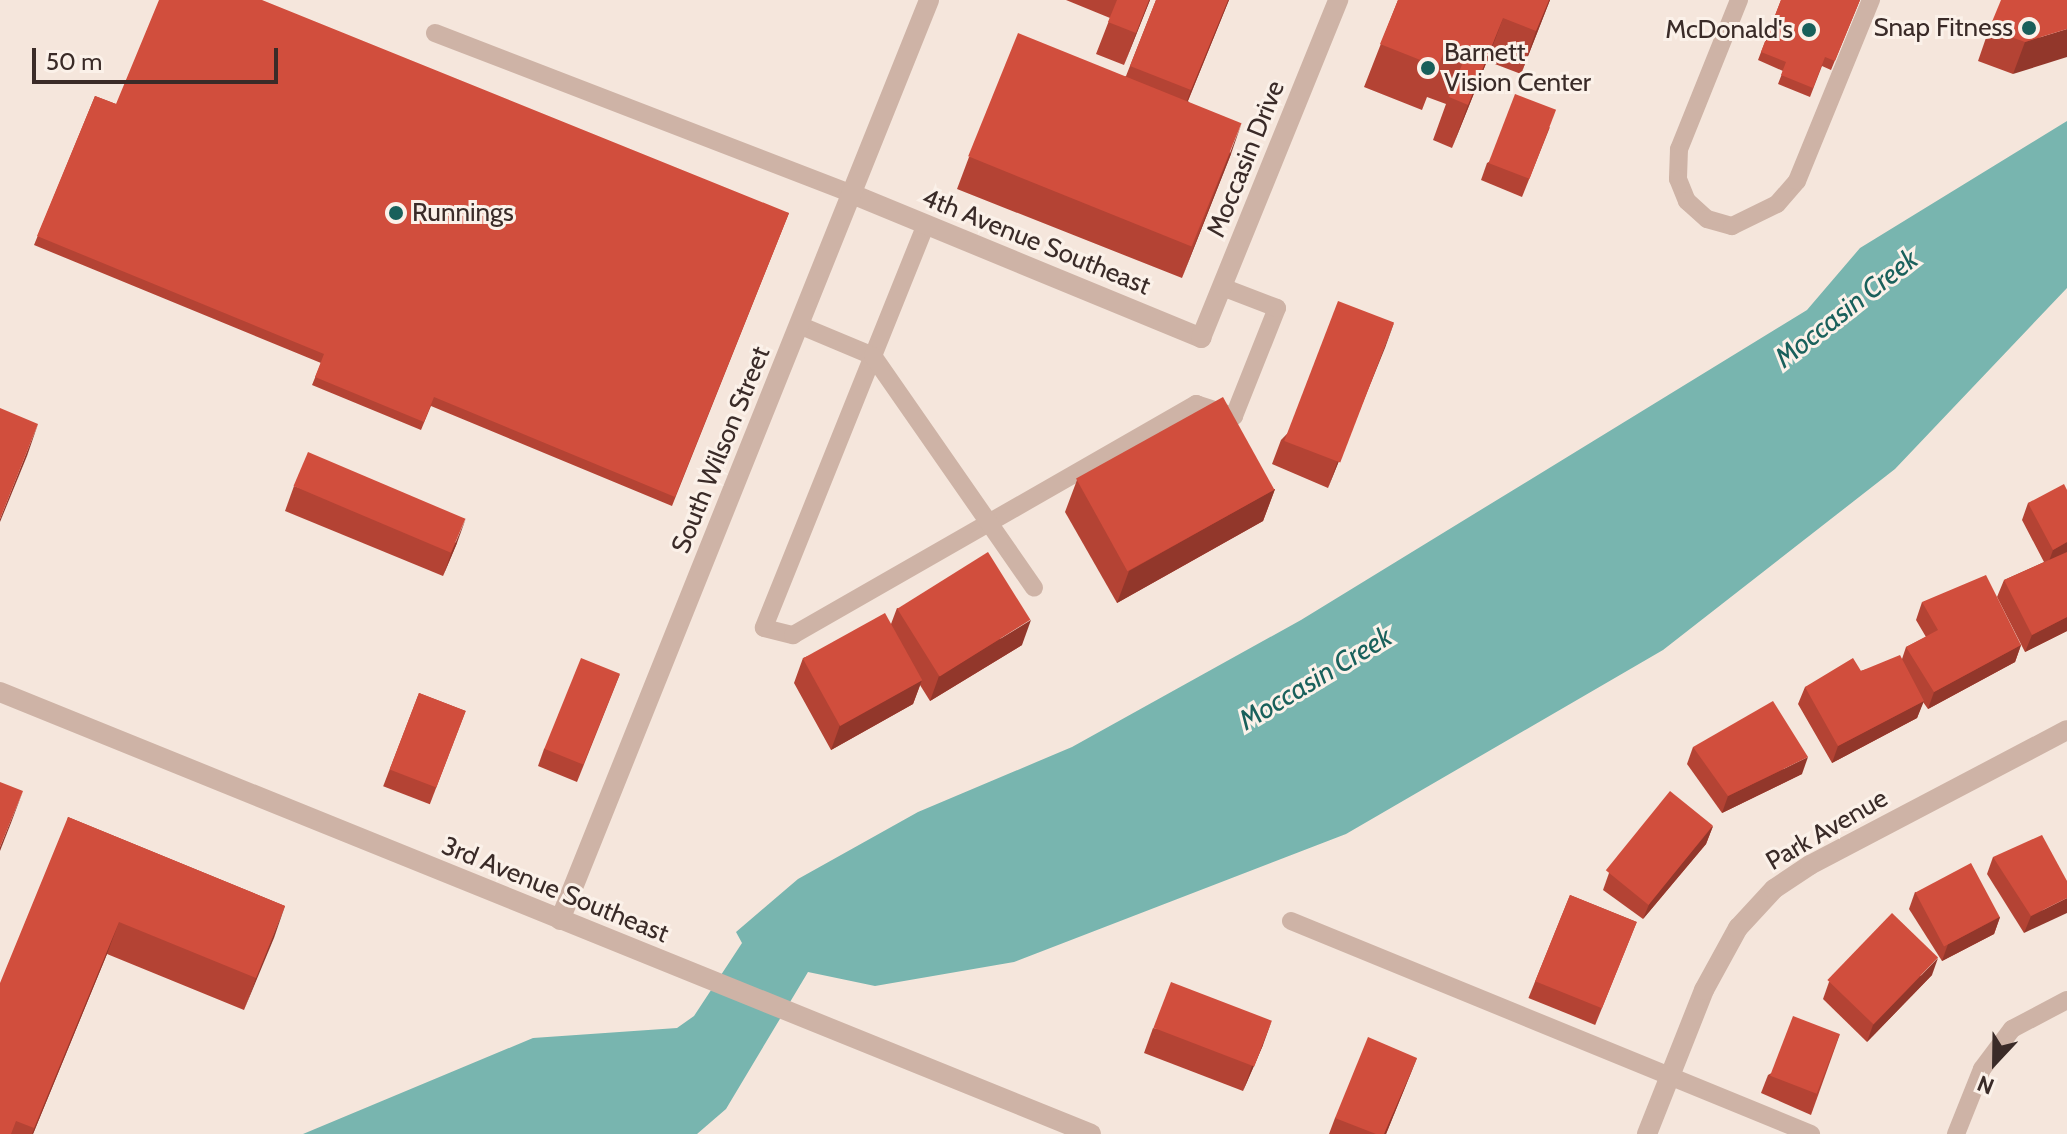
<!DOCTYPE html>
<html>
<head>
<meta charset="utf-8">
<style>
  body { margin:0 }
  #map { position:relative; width:2067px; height:1134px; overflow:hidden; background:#f5e6dc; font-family:Cabin,sans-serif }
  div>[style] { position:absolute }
  .water>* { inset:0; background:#78b5af }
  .service>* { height:18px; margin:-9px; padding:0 9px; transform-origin:9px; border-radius:9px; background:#ceb3a6 }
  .minor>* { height:20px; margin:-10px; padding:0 10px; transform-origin:10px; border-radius:10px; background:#ceb3a6 }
  .tertiary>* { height:20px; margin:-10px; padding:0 10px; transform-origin:10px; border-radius:10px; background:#ceb3a6 }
  .wall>* { inset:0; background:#b44334; transform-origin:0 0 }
  .shaded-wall>* { inset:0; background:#92372b }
  .building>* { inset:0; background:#d14e3d; transform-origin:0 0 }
  .dots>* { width:22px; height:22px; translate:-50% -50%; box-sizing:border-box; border:4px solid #fbf1e9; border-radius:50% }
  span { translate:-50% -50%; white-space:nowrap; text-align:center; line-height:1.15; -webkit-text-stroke:6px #fbf1e9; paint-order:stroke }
  .poi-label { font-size:26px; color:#3a2b28 }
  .right { translate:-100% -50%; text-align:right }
  .left { translate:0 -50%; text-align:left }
  .street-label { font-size:26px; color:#3a2b28 }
  .water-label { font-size:28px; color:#19605b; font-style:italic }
  .north { position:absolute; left:1955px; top:1022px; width:80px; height:80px; -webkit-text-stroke:6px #fbf1e9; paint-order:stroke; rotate:202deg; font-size:22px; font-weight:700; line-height:32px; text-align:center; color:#3a2b28 }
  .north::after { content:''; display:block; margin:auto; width:28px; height:36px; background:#3a2b28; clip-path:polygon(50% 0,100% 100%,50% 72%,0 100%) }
  .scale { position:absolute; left:32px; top:48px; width:246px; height:36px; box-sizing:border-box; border:4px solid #3a2b28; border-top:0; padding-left:10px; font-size:24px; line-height:28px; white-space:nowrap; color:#3a2b28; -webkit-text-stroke:6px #fbf1e9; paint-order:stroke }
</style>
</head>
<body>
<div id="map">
  <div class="water">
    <i style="clip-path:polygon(2067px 121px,2067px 288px,1895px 469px,1663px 650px,1346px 834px,1014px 962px,875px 986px,808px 972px,726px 1109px,697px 1134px,303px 1134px,533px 1038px,677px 1028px,694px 1016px,742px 943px,736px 932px,798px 879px,918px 812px,1072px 747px,1301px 620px,1807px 310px,1860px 248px)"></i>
  </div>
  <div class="service">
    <i style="left:1739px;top:0;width:161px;rotate:111.9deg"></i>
    <i style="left:1679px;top:149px;width:30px;rotate:92deg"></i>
    <i style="left:1678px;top:179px;width:24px;rotate:68deg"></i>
    <i style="left:1687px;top:201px;width:27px;rotate:42deg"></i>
    <i style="left:1707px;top:219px;width:26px;rotate:16deg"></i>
    <i style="left:1732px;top:226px;width:50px;rotate:-26.1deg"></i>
    <i style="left:1777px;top:204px;width:30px;rotate:-49deg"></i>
    <i style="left:1797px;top:181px;width:196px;rotate:-67.8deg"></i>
    <i style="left:435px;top:33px;width:447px;rotate:21.1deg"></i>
    <i style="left:926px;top:224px;width:435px;rotate:111.9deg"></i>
    <i style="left:764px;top:628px;width:30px;rotate:14deg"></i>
    <i style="left:793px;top:635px;width:465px;rotate:-29.8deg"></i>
    <i style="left:1196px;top:404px;width:40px;rotate:18deg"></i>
    <i style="left:1234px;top:416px;width:116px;rotate:-68.3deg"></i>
    <i style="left:1277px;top:308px;width:59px;rotate:-159.1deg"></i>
    <i style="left:799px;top:325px;width:80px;rotate:22.7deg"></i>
    <i style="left:873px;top:356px;width:282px;rotate:55.2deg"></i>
    <i style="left:1291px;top:921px;width:562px;rotate:22.27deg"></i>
    <i style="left:1956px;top:1134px;width:70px;rotate:-68.2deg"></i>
    <i style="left:1982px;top:1069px;width:50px;rotate:-53.1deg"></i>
    <i style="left:2012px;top:1029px;width:62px;rotate:-27.8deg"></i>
  </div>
  <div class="minor">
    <i style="left:852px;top:194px;width:378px;rotate:22.4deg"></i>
    <i style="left:1201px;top:338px;width:365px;rotate:-67.9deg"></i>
    <i style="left:560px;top:920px;width:991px;rotate:-68.14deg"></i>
    <i style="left:1647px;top:1134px;width:155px;rotate:-68.4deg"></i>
    <i style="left:1704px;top:990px;width:71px;rotate:-61.3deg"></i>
    <i style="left:1738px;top:928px;width:53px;rotate:-47.3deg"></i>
    <i style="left:1774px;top:889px;width:43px;rotate:-33.7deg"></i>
    <i style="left:1810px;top:865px;width:290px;rotate:-27.7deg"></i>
  </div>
  <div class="tertiary">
    <i style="left:0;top:692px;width:1177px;rotate:22.05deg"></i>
  </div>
  <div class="wall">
    <i style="clip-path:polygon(1066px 0,1150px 0,1124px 65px,1096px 54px,1110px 18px)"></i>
    <i style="clip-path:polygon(1156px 0,1229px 0,1188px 101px,1231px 154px,1182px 278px,957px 189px,969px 157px,1126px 76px)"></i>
    <i style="clip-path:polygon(1398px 0,1550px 0,1521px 74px,1487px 61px,1452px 148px,1433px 140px,1446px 104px,1427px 97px,1422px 110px,1364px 87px)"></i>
    <i style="clip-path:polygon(1781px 0,1860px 0,1831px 70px,1822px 66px,1810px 97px,1778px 84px,1783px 71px,1758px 60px)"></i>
    <i style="clip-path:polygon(2067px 0,2013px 74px,1978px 61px,1989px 29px)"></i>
    <i style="clip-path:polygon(95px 96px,116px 104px,789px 213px,672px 506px,431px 406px,421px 430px,312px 385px,321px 363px,34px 245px)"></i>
    <i style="clip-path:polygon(1550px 127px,1522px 197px,1481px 180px,1487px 163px)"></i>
    <i style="clip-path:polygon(1394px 323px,1328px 488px,1272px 464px,1281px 440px)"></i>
    <i style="clip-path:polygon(1077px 480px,1275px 489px,1263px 521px,1117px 603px,1065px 512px)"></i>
    <i style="clip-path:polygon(294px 486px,457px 543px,443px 576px,285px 511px)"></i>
    <i style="clip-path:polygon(2067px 490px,2067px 631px,2025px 652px,1997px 597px,2004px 580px,2044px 562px,2022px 520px,2028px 503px)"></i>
    <i style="clip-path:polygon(1922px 602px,2021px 645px,2015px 662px,1928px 709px,1923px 702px,1917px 718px,1832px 763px,1798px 704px,1805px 687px,1902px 659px,1906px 647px,1926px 637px,1916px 620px)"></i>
    <i style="clip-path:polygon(897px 608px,1022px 645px,930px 701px,920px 685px,913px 704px,831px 750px,794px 683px,803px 658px,891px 624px)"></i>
    <i style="clip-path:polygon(620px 674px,577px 782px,538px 766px,544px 749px)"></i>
    <i style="left:419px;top:693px;width:50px;height:100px;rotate:21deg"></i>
    <i style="clip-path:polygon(1693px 747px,1802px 774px,1722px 813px,1687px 764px)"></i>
    <i style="clip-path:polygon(68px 817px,285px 906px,244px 1010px,107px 954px,33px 1134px,0 1134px)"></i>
    <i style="clip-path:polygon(1713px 826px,1706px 844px,1643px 919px,1603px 890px,1609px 873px)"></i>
    <i style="clip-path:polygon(1993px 857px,2067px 881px,2024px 933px,1987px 874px)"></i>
    <i style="clip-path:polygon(1915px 892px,2000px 917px,1994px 934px,1942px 961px,1909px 909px)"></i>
    <i style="left:1570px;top:895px;width:72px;height:111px;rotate:22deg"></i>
    <i style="clip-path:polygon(1932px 975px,1867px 1042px,1823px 999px,1829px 982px)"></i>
    <i style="clip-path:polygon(1153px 1028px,1263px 1045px,1243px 1091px,1144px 1053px)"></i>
    <i style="clip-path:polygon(1840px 1034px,1811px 1115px,1761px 1093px,1768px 1075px)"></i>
    <i style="clip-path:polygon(1417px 1058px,1386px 1134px,1329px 1134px,1335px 1118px)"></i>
  </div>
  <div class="shaded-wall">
    <i style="clip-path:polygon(1149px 0,1150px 0,1124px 65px,1136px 33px)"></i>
    <i style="clip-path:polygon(1228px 0,1229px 0,1182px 115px,1191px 90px)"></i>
    <i style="clip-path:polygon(1549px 0,1550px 0,1521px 74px,1536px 31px)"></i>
    <i style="clip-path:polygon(1503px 18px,1487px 61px,1452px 148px,1468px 105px)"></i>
    <i style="clip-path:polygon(2067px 29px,2067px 57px,2013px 74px,2025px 42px)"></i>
    <i style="clip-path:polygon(1242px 122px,1231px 154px,1182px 278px,1194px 246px)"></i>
    <i style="clip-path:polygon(1394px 323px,1385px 348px,1328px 488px,1337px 463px)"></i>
    <i style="clip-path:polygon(38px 424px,27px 456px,0 522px,0 519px)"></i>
    <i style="clip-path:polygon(1275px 489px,1263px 521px,1117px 603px,1129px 571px)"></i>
    <i style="clip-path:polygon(466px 518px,457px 543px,443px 576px,452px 551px)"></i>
    <i style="clip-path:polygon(2067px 542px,2067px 556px,2047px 567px,2053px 550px)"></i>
    <i style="clip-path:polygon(2067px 617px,2067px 631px,2025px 652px,2032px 635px)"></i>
    <i style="clip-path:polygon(1031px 620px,1022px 645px,930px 701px,939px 676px)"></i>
    <i style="clip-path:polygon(2021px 645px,2015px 662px,1928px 709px,1934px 692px)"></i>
    <i style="clip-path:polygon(922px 680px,913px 704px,831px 750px,840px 725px)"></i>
    <i style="clip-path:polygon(1924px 701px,1917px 718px,1832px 763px,1838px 746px)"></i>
    <i style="clip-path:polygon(1808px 757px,1802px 774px,1722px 813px,1728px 796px)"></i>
    <i style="clip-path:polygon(23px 791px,11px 823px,0 851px,0 847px)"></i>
    <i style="clip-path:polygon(1713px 826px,1706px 844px,1643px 919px,1650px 902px)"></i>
    <i style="clip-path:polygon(2067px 898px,2067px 913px,2024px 933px,2031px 916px)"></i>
    <i style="clip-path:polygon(285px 906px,274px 938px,244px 1010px,256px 978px)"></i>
    <i style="clip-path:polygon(2000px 917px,1994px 934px,1942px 961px,1948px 944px)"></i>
    <i style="clip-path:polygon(119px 922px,107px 954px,33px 1134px,32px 1134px)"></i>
    <i style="clip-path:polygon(1938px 958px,1932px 975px,1867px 1042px,1873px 1025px)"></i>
    <i style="clip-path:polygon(1272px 1020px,1263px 1045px,1243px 1091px,1252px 1066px)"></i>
    <i style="clip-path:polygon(1417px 1058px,1386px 1134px,1384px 1134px)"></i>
  </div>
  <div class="building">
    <i style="clip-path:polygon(159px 0,262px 0,789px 213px,675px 497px,434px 397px,424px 422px,315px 377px,324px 354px,37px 236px,95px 96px,116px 104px)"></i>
    <i style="clip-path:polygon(1117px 0,1149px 0,1136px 33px,1108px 22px)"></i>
    <i style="clip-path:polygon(1156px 0,1228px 0,1191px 90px,1130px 66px)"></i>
    <i style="clip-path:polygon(1398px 0,1549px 0,1536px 31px,1503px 18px,1468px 105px,1449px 97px,1463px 62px,1443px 54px,1438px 67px,1380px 44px)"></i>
    <i style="clip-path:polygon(1781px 0,1860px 0,1835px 61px,1825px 57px,1813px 88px,1781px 75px,1786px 62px,1761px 52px)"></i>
    <i style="clip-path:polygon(2001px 0,2067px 0,2067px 29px,2025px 42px,1989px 29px)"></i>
    <i style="left:1018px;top:33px;width:241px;height:133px;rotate:22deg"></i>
    <i style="left:1515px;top:94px;width:44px;height:74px;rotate:21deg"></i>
    <i style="left:1338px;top:301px;width:60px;height:150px;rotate:21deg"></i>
    <i style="left:1223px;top:397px;width:106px;height:168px;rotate:61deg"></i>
    <i style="clip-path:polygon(0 408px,38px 424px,0 519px)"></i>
    <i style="left:308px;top:452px;width:171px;height:37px;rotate:23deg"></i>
    <i style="clip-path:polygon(2064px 484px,2067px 490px,2067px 542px,2053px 550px,2028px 503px)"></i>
    <i style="left:988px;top:552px;width:80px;height:107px;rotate:58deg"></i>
    <i style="clip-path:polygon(2067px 552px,2067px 617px,2032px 635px,2004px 580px)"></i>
    <i style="clip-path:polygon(1986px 575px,2021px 645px,1934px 692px,1906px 647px,1938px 630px,1922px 602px)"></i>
    <i style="left:885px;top:613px;width:77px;height:94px;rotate:61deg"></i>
    <i style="clip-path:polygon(1900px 655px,1924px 701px,1838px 746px,1805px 687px,1853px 658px,1861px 671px)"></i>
    <i style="left:581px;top:658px;width:42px;height:98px;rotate:22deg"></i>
    <i style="left:419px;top:693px;width:50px;height:82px;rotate:21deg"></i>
    <i style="clip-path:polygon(1773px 701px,1808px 757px,1728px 796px,1693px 747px)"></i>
    <i style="clip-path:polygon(0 782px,23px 791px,0 847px)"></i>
    <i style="left:1670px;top:791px;width:55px;height:102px;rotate:39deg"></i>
    <i style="clip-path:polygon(68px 817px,285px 906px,256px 978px,119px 922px,34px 1128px,16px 1121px,11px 1134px,0 1134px,0 983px)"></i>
    <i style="clip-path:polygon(2042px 835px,2067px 881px,2067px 898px,2031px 916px,1993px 857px)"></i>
    <i style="left:1971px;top:863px;width:61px;height:63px;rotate:62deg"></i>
    <i style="left:1570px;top:895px;width:72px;height:93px;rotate:22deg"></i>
    <i style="left:1892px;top:913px;width:64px;height:93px;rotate:44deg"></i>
    <i style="left:1171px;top:982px;width:108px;height:49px;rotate:21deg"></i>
    <i style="left:1793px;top:1016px;width:50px;height:64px;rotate:21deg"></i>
    <i style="clip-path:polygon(1368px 1037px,1417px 1058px,1384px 1134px,1376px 1134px,1335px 1118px)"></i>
  </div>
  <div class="dots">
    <i style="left:2029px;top:28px;background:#19605b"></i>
    <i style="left:1809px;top:30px;background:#19605b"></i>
    <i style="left:1428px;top:68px;background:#19605b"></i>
    <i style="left:396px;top:213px;background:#19605b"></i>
  </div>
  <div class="poi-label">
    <span class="right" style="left:2013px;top:28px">Snap Fitness</span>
    <span class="right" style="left:1793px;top:30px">McDonald's</span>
    <span class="left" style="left:1444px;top:68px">Barnett<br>Vision Center</span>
    <span class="left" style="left:412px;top:213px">Runnings</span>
  </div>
  <div class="street-label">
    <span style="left:1246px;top:159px;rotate:-68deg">Moccasin Drive</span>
    <span style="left:1036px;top:242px;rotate:22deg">4th Avenue Southeast</span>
    <span style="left:721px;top:450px;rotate:-68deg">South Wilson Street</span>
    <span style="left:1827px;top:830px;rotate:-30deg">Park Avenue</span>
    <span style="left:555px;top:890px;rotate:22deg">3rd Avenue Southeast</span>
  </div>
  <div class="water-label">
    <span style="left:1846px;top:308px;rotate:-38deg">Moccasin Creek</span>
    <span style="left:1315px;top:678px;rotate:-31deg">Moccasin Creek</span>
  </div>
  <div class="north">N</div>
  <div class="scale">50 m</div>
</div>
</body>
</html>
